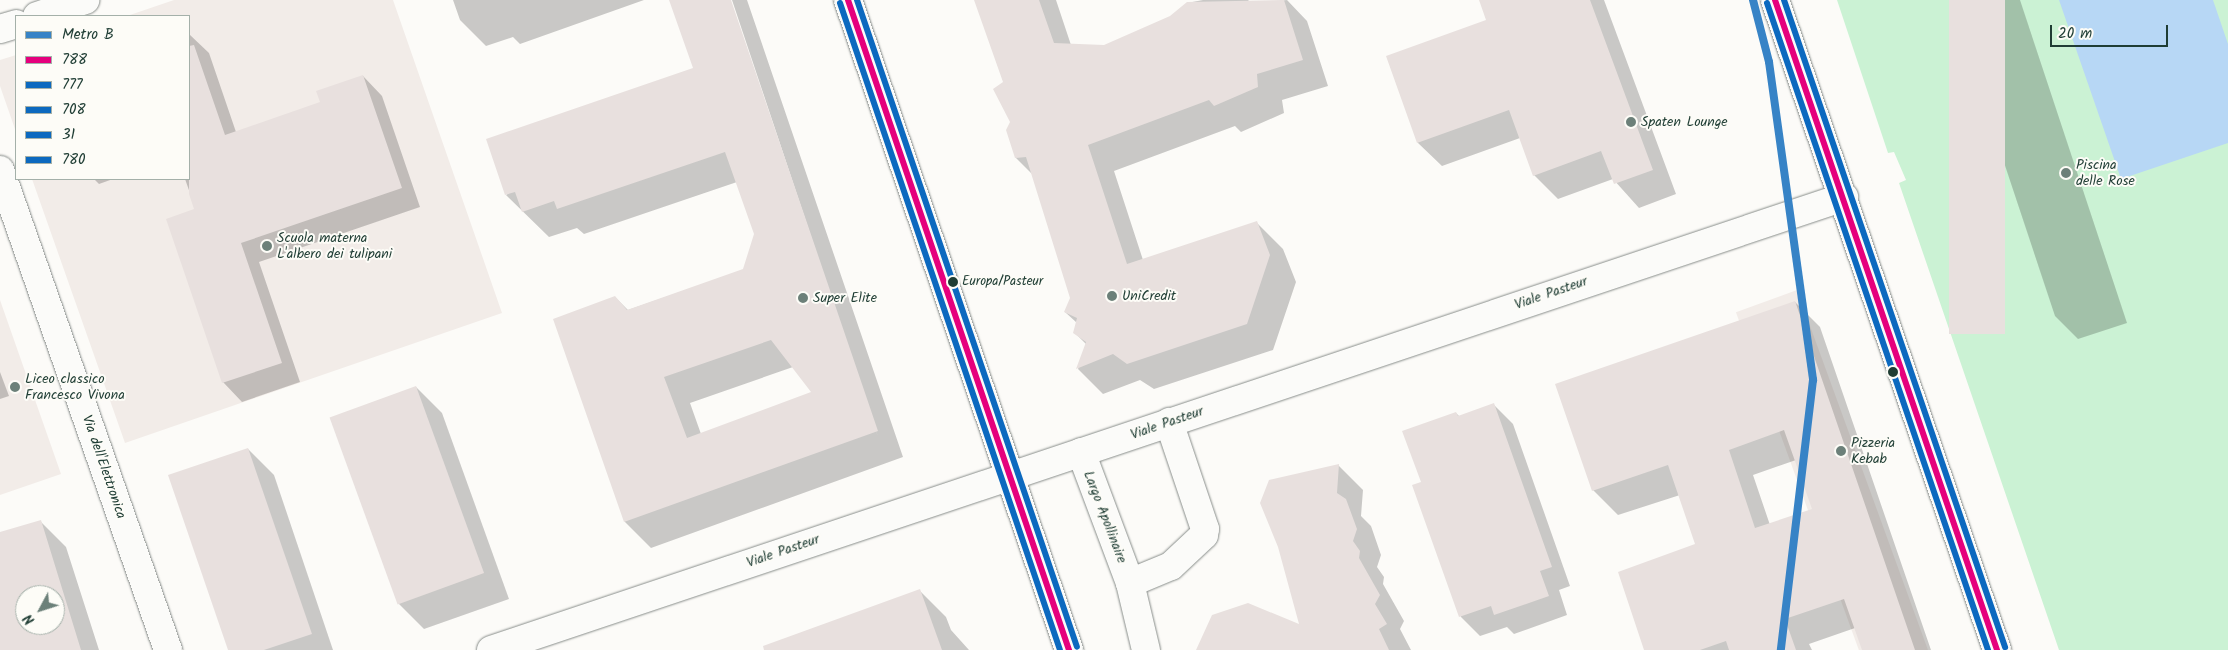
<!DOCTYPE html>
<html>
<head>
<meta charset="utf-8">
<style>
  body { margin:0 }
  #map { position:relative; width:2228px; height:650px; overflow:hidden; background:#fcfbf8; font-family:Kalam,sans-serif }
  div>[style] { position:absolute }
  .built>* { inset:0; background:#f2ece8; transform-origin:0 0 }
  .green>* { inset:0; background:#cbf2d4 }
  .water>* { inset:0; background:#b7d7f5 }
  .shadow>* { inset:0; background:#0003 }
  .building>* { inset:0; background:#e8e0de; transform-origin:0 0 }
  .roads { filter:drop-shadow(0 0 1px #888d8a) drop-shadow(0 0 1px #888d8a) }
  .minor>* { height:28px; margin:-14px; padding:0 14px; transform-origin:14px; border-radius:14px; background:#fbfbf9 }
  .bus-1>* { height:6px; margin:-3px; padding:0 3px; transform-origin:3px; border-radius:3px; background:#e5007d }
  .bus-2>* { height:6px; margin:-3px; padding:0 3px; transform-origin:3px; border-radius:3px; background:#0c69bf }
  .bus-3>* { height:6px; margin:-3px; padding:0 3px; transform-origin:3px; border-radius:3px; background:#0c69bf }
  .bus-4>* { height:6px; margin:-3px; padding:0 3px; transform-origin:3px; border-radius:3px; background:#0c69bf }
  .bus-5>* { height:6px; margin:-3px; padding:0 3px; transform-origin:3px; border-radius:3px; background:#0c69bf }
  .metro-1>* { height:8px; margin:-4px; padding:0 4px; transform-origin:4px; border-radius:4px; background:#3783c6 }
  .dots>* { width:14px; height:14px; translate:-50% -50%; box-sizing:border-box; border:2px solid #fdfcf7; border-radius:50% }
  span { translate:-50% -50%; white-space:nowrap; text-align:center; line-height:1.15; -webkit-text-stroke:4px #fdfcf7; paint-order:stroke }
  .bus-label { font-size:13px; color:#1f3d34 }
  .left { translate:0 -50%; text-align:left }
  .poi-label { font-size:14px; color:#1f3d34 }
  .street-label { font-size:14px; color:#1f3d34 }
  .legend { position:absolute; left:15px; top:15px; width:175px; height:165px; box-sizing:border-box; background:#fdfcf7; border:1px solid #a4b0a9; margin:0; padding:6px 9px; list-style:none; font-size:15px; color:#1f3d34 }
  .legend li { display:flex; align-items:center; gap:10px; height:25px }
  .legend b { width:25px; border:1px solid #a4b0a9 }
  .north { position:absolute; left:15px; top:585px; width:50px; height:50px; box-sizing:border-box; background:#fdfcf7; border:1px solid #a4b0a9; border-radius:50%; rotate:230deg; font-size:14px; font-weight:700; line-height:20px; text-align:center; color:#1f3d34 }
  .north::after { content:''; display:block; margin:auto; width:18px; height:22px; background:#6c8079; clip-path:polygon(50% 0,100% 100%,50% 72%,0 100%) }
  .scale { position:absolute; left:2050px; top:25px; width:118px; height:22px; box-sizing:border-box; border:2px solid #1f3d34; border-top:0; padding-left:6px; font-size:15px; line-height:18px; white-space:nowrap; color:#1f3d34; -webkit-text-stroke:4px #fdfcf7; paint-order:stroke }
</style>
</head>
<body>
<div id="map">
  <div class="built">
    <i style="clip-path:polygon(174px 0,393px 0,502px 313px,125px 443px,32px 179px,189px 179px,189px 16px,127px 16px)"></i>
    <i style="clip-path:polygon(16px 55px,16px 132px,0 86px,0 60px)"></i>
    <i style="left:1797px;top:290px;width:383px;height:65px;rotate:70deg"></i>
    <i style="clip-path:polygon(0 300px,61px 474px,0 495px)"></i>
  </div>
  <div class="green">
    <i style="clip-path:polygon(1837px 0,2228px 0,2228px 650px,2059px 650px,1899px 183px,1906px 180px,1894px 152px,1888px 153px)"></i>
  </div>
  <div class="water">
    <i style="clip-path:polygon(2059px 0,2213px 0,2228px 44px,2228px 143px,2121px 179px)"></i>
  </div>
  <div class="shadow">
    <i style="clip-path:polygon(453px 0,644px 0,520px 44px,513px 37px,486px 46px,460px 20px)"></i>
    <i style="clip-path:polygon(evenodd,671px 0,729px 0,878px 437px,732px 0,747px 0,903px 457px,651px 548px,625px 522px,555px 320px,615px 297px,628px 310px,744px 270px,755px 234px,737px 182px,584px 234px,577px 228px,549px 237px,506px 195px,695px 69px,671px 0,793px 367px,813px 393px,701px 434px,690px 403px,793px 367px)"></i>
    <i style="clip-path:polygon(975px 0,1056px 0,1071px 45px,1104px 46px,1170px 17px,1187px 3px,1203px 0,1248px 0,1251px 3px,1287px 0,1307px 21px,1328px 86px,1282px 100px,1284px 113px,1241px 132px,1235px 126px,1114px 171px,1143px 260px,1257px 223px,1283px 249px,1296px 282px,1273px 350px,1154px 389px,1140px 380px,1103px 394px,1078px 369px,1087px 345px,1075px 333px,1077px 323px,1065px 312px,1071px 298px,1033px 175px,1016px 158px,1004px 83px)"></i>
    <i style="clip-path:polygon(1480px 0,1604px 0,1676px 194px,1639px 208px,1613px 179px,1558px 199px,1534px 175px,1520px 138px,1442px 166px,1418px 143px,1387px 57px,1487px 21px)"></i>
    <i style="clip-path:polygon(1950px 0,2020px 0,2127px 323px,2078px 339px,2055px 316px)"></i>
    <i style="clip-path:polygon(189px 34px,209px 53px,236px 132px,321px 103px,363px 76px,382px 96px,420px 207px,259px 262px,300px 382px,242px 402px,223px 382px,196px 210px,185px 179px,189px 179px)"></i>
    <i style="clip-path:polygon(94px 179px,113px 179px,99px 184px)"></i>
    <i style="clip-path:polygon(evenodd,1795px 302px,1820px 327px,1931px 650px,1863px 650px,1855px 628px,1809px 644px,1812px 650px,1645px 650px,1697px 545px,1680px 495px,1618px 515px,1593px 490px,1795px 302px,1796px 460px,1814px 510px,1770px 525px,1753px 475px,1796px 460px)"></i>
    <i style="clip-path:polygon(0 372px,9px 396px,0 399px)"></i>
    <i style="clip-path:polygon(416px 387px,442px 413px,509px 599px,424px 629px,398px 603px)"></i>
    <i style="clip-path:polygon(1494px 405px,1513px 424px,1570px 586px,1559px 590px,1567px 615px,1514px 634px,1507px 627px,1480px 636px,1461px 617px,1414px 486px,1423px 483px,1456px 413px,1460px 417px)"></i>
    <i style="clip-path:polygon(248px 449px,274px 475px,333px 650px,229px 650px)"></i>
    <i style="clip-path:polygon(1338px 465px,1363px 490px,1361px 516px,1371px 526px,1381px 555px,1377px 567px,1384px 577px,1383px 584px,1404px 621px,1400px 629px,1411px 650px,1198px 650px,1301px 626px)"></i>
    <i style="clip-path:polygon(evenodd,40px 521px,66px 547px,99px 650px,0 650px,0 534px,40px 521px,25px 595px,55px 595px,55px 625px,25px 625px,25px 595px)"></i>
    <i style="clip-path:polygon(920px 591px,946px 617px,951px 630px,969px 650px,784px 650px)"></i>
  </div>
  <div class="building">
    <i style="clip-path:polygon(evenodd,669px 0,731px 0,878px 431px,624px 522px,553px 319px,615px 296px,627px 310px,743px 269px,754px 234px,725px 152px,557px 209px,554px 201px,522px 212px,515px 192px,505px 195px,486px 139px,693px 68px,669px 0,771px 340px,811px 392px,687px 438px,664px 377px,771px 340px)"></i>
    <i style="clip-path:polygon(974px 0,1039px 0,1054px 43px,1104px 45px,1170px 16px,1187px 2px,1284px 0,1303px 60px,1257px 74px,1258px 87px,1214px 106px,1209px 100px,1088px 145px,1127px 264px,1257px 221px,1270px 255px,1247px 324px,1127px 364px,1113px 354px,1076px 369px,1086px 342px,1073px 333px,1077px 318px,1064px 312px,1070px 298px,1026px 157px,1015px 158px,1006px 130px,1010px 122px,993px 89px,1003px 82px)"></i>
    <i style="clip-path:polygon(1479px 0,1590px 0,1653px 170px,1614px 184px,1601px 151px,1533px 176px,1509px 110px,1417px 143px,1386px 56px,1486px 20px)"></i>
    <i style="left:1949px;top:0;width:56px;height:334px"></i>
    <i style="clip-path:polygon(194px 45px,225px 135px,320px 102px,316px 91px,363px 75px,402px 188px,241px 243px,282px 363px,222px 383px,166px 219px,194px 209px,189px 194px,189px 46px)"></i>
    <i style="clip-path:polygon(evenodd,1795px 301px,1915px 650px,1862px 650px,1844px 599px,1785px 619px,1796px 650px,1729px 650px,1726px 641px,1700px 650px,1644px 650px,1618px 572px,1695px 544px,1668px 465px,1592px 491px,1555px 384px,1795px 301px,1784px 430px,1812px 509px,1755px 528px,1729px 450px,1784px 430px)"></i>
    <i style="left:416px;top:386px;width:199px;height:92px;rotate:70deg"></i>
    <i style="clip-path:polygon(1494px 403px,1552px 567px,1540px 571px,1549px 596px,1494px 615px,1491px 606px,1459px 617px,1412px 485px,1421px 482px,1402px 431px,1456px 412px,1458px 416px)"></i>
    <i style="clip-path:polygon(248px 448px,312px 634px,264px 650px,228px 650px,168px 475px)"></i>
    <i style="clip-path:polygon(1339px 464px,1337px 493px,1346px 499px,1357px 529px,1353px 541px,1360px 551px,1359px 558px,1380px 595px,1375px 604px,1387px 624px,1379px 629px,1389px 650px,1196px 650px,1212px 615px,1248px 603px,1299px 624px,1278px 547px,1260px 503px,1269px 480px)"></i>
    <i style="clip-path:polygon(evenodd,41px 520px,81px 650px,0 650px,0 532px,41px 520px,25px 595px,55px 595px,55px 625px,25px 625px,25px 595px)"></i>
    <i style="clip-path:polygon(920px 589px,942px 650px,764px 650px,763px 646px)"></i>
  </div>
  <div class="roads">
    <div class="minor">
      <i style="left:848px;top:0;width:687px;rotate:71.22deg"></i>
      <i style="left:1775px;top:0;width:687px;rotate:71.14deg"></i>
      <i style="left:37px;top:16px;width:51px;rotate:-18.4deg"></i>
      <i style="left:0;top:29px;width:17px;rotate:-17deg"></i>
      <i style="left:0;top:170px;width:509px;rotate:70.71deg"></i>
      <i style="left:1081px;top:452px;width:140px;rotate:69.5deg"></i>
      <i style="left:1130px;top:583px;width:69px;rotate:76.6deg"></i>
      <i style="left:1130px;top:583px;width:44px;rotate:-22.5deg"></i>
      <i style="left:1171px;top:566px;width:45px;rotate:-43.2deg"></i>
      <i style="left:1204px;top:535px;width:6px;rotate:-81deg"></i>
      <i style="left:1205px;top:529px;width:113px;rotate:-108.6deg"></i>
      <i style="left:491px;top:650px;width:1427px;rotate:-18.51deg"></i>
    </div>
  </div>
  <div class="bus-1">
    <i style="left:848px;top:0;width:687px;rotate:71.22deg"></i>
    <i style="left:1775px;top:0;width:687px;rotate:71.14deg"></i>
  </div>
  <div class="bus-2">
    <i style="left:1767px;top:3px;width:684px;rotate:71.14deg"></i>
  </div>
  <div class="bus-3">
    <i style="left:1784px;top:0;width:684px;rotate:71.14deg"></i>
  </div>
  <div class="bus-4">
    <i style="left:840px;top:3px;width:683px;rotate:71.22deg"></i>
  </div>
  <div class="bus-5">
    <i style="left:857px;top:0;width:683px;rotate:71.22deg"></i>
  </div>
  <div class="metro-1">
    <i style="left:1753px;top:0;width:64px;rotate:75.5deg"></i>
    <i style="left:1769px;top:62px;width:321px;rotate:82.1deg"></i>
    <i style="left:1813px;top:380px;width:272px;rotate:96.8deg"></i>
  </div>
  <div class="dots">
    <i style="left:1631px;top:122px;background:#6c8079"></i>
    <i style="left:2066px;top:173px;background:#6c8079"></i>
    <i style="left:267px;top:246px;background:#6c8079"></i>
    <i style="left:953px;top:282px;background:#1f3d34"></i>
    <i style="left:1112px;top:296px;background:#6c8079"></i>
    <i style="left:803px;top:298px;background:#6c8079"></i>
    <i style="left:1893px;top:372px;background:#1f3d34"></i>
    <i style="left:15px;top:387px;background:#6c8079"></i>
    <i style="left:1841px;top:451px;background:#6c8079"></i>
  </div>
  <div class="bus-label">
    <span class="left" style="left:962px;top:282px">Europa/Pasteur</span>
  </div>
  <div class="poi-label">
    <span class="left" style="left:1641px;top:122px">Spaten Lounge</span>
    <span class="left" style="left:2076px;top:173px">Piscina<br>delle Rose</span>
    <span class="left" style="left:277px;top:246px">Scuola materna<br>L'albero dei tulipani</span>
    <span class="left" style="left:1122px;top:296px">UniCredit</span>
    <span class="left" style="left:813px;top:298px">Super Elite</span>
    <span class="left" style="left:25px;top:387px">Liceo classico<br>Francesco Vivona</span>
    <span class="left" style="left:1851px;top:451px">Pizzeria<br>Kebab</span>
  </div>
  <div class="street-label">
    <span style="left:1551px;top:293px;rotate:-19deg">Viale Pasteur</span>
    <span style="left:1167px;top:423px;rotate:-19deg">Viale Pasteur</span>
    <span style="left:104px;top:467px;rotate:71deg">Via dell'Elettronica</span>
    <span style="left:1105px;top:517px;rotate:69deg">Largo Apollinaire</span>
    <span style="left:783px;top:551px;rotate:-19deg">Viale Pasteur</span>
  </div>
  <ul class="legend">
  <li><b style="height:6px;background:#3783c6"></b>Metro B</li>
  <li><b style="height:6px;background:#e5007d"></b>788</li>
  <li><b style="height:6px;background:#0c69bf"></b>777</li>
  <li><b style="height:6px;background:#0c69bf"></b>708</li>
  <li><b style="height:6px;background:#0c69bf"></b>31</li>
  <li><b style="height:6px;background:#0c69bf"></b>780</li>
  </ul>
  <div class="north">N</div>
  <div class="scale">20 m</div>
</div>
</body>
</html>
